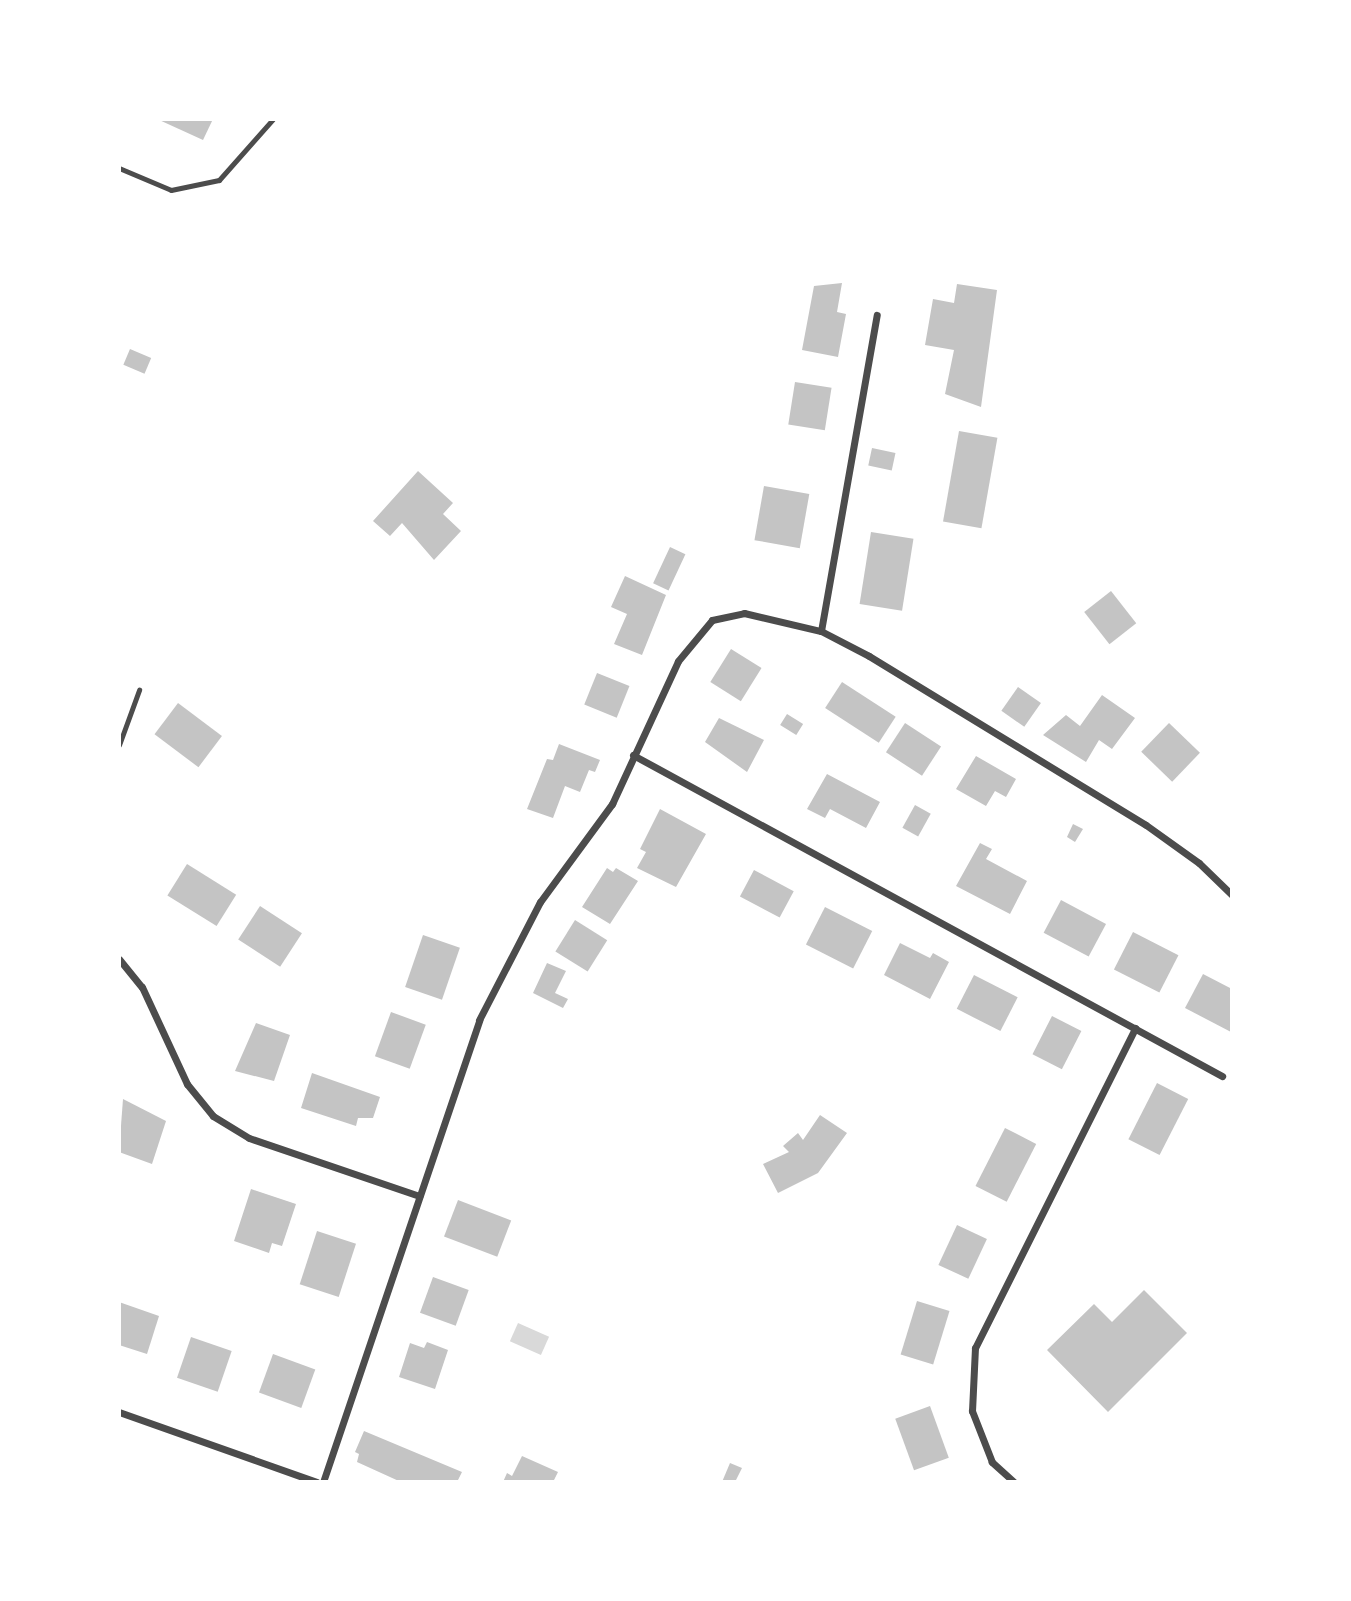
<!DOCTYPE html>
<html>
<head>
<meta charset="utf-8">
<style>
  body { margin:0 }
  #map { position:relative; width:1351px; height:1601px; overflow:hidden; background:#fff; font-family:Montserrat,sans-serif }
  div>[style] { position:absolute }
  .water>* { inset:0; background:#d9d9d9; transform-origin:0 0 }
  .building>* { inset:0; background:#c4c4c4; transform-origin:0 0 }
  .service>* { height:5px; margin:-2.5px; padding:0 2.5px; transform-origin:2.5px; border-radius:2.5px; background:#4c4c4c }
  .minor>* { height:7px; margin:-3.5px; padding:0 3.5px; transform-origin:3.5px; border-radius:3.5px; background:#4c4c4c }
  span { translate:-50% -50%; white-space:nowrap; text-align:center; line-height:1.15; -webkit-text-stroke:7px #fff; paint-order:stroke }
  .frame { position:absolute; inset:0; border:121px solid #fff; pointer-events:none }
</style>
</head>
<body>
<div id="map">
  <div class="water">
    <i style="left:518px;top:1323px;width:34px;height:20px;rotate:24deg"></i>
  </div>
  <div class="building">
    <i style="clip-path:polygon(157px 119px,213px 119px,203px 140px)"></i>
    <i style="clip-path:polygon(842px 283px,837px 312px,846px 314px,838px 357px,802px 350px,814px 286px)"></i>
    <i style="clip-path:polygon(957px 284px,997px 290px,981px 407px,945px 394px,954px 350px,925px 345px,933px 299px,954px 303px)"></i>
    <i style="left:130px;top:349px;width:23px;height:17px;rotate:23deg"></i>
    <i style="left:795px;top:382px;width:37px;height:43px;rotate:9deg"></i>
    <i style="left:959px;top:431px;width:39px;height:92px;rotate:10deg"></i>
    <i style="left:872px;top:448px;width:24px;height:18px;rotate:12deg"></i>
    <i style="clip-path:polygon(418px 471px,453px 503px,443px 514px,461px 531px,434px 560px,402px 523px,390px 536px,373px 521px)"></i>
    <i style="left:764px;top:486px;width:46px;height:55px;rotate:10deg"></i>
    <i style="left:871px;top:532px;width:43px;height:73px;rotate:9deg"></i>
    <i style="left:670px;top:547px;width:17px;height:40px;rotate:25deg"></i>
    <i style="clip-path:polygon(625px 576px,666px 595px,642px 655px,614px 644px,627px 614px,611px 607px)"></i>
    <i style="left:1111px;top:591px;width:41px;height:34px;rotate:52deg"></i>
    <i style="left:731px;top:649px;width:36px;height:39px;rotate:32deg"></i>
    <i style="left:597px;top:673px;width:35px;height:34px;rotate:22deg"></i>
    <i style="left:842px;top:682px;width:64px;height:31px;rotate:33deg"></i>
    <i style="left:1018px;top:687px;width:28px;height:29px;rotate:35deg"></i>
    <i style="clip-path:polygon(1102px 695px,1135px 718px,1112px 749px,1099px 740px,1086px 762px,1043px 735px,1066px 715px,1080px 726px)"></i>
    <i style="left:178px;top:703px;width:55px;height:39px;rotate:37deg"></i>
    <i style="left:787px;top:714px;width:19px;height:13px;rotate:32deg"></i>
    <i style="clip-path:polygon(719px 718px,764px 740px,747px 772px,705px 742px)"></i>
    <i style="left:905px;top:723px;width:43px;height:35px;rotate:33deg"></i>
    <i style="left:1169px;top:723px;width:43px;height:40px;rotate:44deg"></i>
    <i style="clip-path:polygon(559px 744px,600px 760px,595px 772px,589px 770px,580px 792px,565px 786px,553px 818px,527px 809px,547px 759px,553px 760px)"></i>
    <i style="clip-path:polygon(976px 756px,1016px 779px,1006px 797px,995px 791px,986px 806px,956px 789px)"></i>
    <i style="clip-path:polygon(827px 774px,880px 802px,866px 828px,830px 809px,825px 818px,807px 809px)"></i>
    <i style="left:915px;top:805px;width:18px;height:26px;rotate:29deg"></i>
    <i style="clip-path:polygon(660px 809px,706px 834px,676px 887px,637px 868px,646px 852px,640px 849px)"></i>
    <i style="clip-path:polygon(1073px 824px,1083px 829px,1075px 842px,1067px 837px)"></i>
    <i style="clip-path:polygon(980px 843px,992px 849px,986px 859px,1027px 881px,1010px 914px,956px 886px)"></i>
    <i style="left:187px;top:864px;width:58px;height:37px;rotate:32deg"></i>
    <i style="clip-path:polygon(607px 868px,613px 872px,616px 868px,638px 881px,610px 924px,582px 907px)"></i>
    <i style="left:754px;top:870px;width:45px;height:30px;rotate:28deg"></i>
    <i style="left:1061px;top:900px;width:51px;height:37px;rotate:28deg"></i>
    <i style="left:260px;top:906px;width:50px;height:40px;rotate:33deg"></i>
    <i style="left:825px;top:907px;width:53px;height:42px;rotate:27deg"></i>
    <i style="left:575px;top:920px;width:38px;height:37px;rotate:32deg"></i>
    <i style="left:1133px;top:932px;width:51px;height:42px;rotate:27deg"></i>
    <i style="left:423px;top:935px;width:39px;height:55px;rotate:19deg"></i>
    <i style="clip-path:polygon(900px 943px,930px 958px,933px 953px,949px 962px,930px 999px,884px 975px)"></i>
    <i style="clip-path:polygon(547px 963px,566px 971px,555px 993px,568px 999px,563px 1008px,533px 993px)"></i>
    <i style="clip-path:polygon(1203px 974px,1232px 989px,1231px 1032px,1185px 1008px)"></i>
    <i style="left:974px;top:975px;width:49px;height:38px;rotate:27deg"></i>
    <i style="left:391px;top:1012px;width:37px;height:47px;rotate:20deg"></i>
    <i style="left:1052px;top:1016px;width:33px;height:43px;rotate:27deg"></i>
    <i style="clip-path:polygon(256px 1023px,290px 1035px,274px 1081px,235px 1071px)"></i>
    <i style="clip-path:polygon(312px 1073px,380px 1097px,373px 1118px,358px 1118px,356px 1126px,301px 1108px)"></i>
    <i style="left:1157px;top:1083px;width:35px;height:63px;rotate:27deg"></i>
    <i style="clip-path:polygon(123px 1099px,166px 1121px,152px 1164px,119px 1152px)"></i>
    <i style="clip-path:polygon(820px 1115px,847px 1133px,818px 1173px,778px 1193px,763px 1164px,789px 1152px,783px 1146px,798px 1133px,803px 1140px)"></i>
    <i style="left:1005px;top:1128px;width:35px;height:65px;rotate:27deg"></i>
    <i style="clip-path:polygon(251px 1189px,296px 1204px,282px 1246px,272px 1243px,269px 1253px,234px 1241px)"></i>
    <i style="left:458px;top:1200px;width:57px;height:39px;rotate:21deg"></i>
    <i style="left:957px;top:1225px;width:33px;height:44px;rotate:25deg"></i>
    <i style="left:317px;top:1231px;width:41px;height:56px;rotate:18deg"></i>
    <i style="left:433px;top:1277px;width:38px;height:38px;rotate:20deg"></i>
    <i style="clip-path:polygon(1144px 1290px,1187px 1333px,1108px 1412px,1047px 1350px,1094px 1304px,1112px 1322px)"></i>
    <i style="left:917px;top:1301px;width:34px;height:56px;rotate:17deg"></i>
    <i style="clip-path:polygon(119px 1302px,159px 1316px,147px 1354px,119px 1345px)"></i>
    <i style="left:191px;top:1337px;width:43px;height:43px;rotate:19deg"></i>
    <i style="clip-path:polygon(427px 1342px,448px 1350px,435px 1389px,399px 1377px,410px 1343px,424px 1348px)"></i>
    <i style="left:273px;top:1354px;width:45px;height:41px;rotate:20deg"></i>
    <i style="left:930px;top:1406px;width:55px;height:37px;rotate:70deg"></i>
    <i style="clip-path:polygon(364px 1431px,462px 1472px,457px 1482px,401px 1482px,357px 1462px,359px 1454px,355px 1452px)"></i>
    <i style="clip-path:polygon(522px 1456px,558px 1472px,553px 1482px,503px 1482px,507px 1473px,512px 1476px)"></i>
    <i style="clip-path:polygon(730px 1463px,742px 1468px,735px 1482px,722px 1482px)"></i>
  </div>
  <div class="service">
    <i style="left:119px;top:168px;width:56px;rotate:22.9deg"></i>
    <i style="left:171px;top:190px;width:49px;rotate:-11.8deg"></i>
    <i style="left:219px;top:180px;width:81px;rotate:-48.5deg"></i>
    <i style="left:119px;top:745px;width:59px;rotate:-70deg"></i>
  </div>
  <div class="minor">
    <i style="left:821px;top:631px;width:321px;rotate:-80deg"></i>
    <i style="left:633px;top:755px;width:671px;rotate:28.59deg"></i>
    <i style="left:119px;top:959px;width:36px;rotate:51deg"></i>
    <i style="left:142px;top:987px;width:107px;rotate:65.1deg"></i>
    <i style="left:187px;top:1084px;width:41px;rotate:50.9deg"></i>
    <i style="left:213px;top:1116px;width:42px;rotate:31.4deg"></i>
    <i style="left:249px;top:1138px;width:180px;rotate:18.8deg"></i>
    <i style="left:119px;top:1412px;width:210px;rotate:19.5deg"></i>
    <i style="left:323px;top:1482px;width:488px;rotate:-71.3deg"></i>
    <i style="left:479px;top:1020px;width:133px;rotate:-62.7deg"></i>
    <i style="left:540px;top:902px;width:122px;rotate:-53.7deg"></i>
    <i style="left:612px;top:804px;width:157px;rotate:-65.2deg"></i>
    <i style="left:678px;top:661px;width:53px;rotate:-50.3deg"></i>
    <i style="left:712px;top:620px;width:33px;rotate:-12deg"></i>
    <i style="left:744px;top:613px;width:79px;rotate:13.2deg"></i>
    <i style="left:821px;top:631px;width:54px;rotate:27.5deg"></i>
    <i style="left:869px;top:656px;width:324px;rotate:31.4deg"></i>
    <i style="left:1146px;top:825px;width:65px;rotate:35.6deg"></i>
    <i style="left:1199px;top:863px;width:46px;rotate:44.1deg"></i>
    <i style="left:1014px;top:1482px;width:30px;rotate:-138deg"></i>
    <i style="left:992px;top:1462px;width:55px;rotate:-111.4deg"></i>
    <i style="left:972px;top:1411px;width:63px;rotate:-87.3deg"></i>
    <i style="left:975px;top:1348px;width:358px;rotate:-63.4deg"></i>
  </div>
  <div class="frame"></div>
</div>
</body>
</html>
